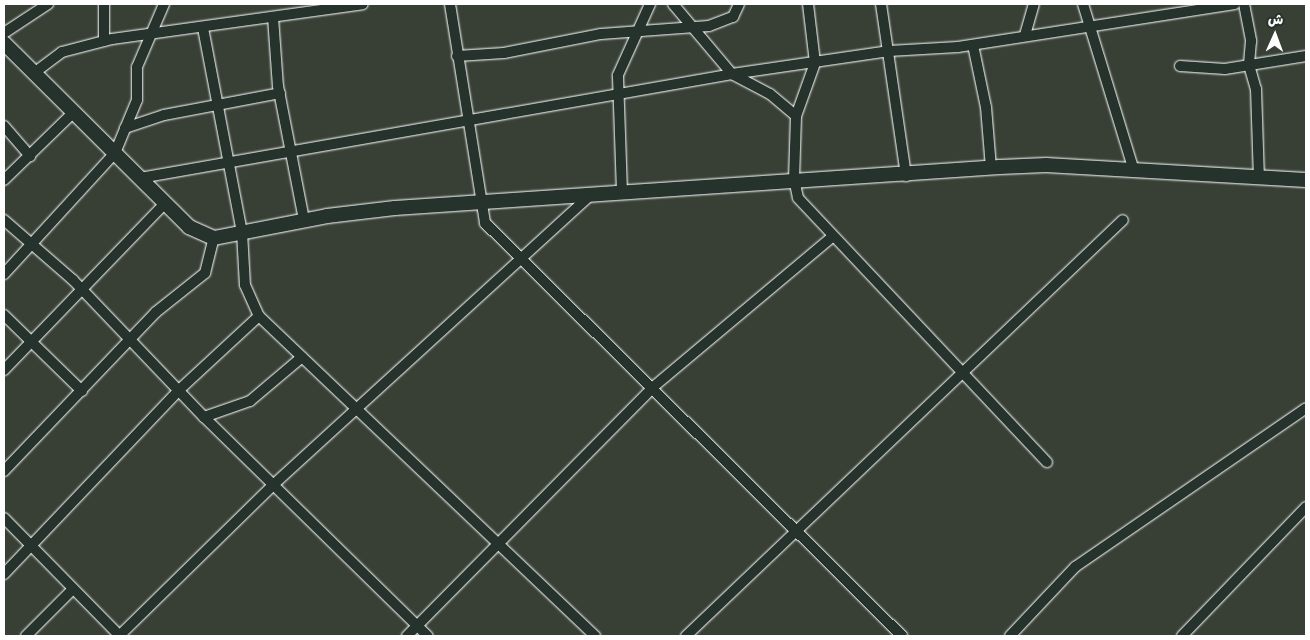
<!DOCTYPE html>
<html>
<head>
<meta charset="utf-8">
<style>
  body { margin:0 }
  #map { position:relative; width:1310px; height:640px; overflow:hidden; background:#384036; font-family:"Comic Neue","Playpen Sans Arabic",sans-serif }
  div>[style] { position:absolute }
  .roads { filter:drop-shadow(0 0 1px #fff) drop-shadow(0 0 1px #fff) }
  .street>* { height:10px; margin:-5px; padding:0 5px; transform-origin:5px; border-radius:5px; background:#26332d }
  .secondary>* { height:14px; margin:-7px; padding:0 7px; transform-origin:7px; border-radius:7px; background:#26332d }
  span { translate:-50% -50%; white-space:nowrap; text-align:center; line-height:1.15; -webkit-text-stroke:4px #26332d; paint-order:stroke }
  .frame { position:absolute; inset:0; border:5px solid #fff; pointer-events:none }
  .north { position:absolute; left:1250px; top:10px; width:50px; height:50px; -webkit-text-stroke:4px #26332d; paint-order:stroke; rotate:2deg; font-size:14px; font-weight:700; line-height:20px; text-align:center; color:#fff }
  .north::after { content:''; display:block; margin:auto; width:18px; height:22px; background:#fff; clip-path:polygon(50% 0,100% 100%,50% 72%,0 100%) }
</style>
</head>
<body>
<div id="map">
  <div class="roads">
    <div class="street">
      <i style="left:450px;top:4px;width:222px;rotate:80.9deg"></i>
      <i style="left:485px;top:223px;width:587px;rotate:44.72deg"></i>
      <i style="left:673px;top:4px;width:92px;rotate:49.9deg"></i>
      <i style="left:732px;top:74px;width:43px;rotate:27.8deg"></i>
      <i style="left:770px;top:94px;width:34px;rotate:40deg"></i>
      <i style="left:808px;top:4px;width:59px;rotate:83.2deg"></i>
      <i style="left:815px;top:63px;width:56px;rotate:109.7deg"></i>
      <i style="left:796px;top:116px;width:63px;rotate:91.8deg"></i>
      <i style="left:794px;top:179px;width:19px;rotate:78deg"></i>
      <i style="left:798px;top:198px;width:363px;rotate:46.7deg"></i>
      <i style="left:881px;top:4px;width:174px;rotate:81.7deg"></i>
      <i style="left:1083px;top:4px;width:175px;rotate:73deg"></i>
      <i style="left:1244px;top:4px;width:38px;rotate:79deg"></i>
      <i style="left:1251px;top:41px;width:24px;rotate:95deg"></i>
      <i style="left:1249px;top:65px;width:25px;rotate:74deg"></i>
      <i style="left:1256px;top:89px;width:90px;rotate:88.1deg"></i>
      <i style="left:273px;top:17px;width:69px;rotate:85.9deg"></i>
      <i style="left:278px;top:86px;width:136px;rotate:79deg"></i>
      <i style="left:203px;top:28px;width:208px;rotate:79.2deg"></i>
      <i style="left:242px;top:232px;width:53px;rotate:86.8deg"></i>
      <i style="left:245px;top:285px;width:34px;rotate:66deg"></i>
      <i style="left:259px;top:316px;width:464px;rotate:43.6deg"></i>
      <i style="left:4px;top:33px;width:53px;rotate:-33.4deg"></i>
      <i style="left:1025px;top:35px;width:32px;rotate:-74deg"></i>
      <i style="left:104px;top:41px;width:37px;rotate:-90deg"></i>
      <i style="left:973px;top:45px;width:63px;rotate:78.2deg"></i>
      <i style="left:986px;top:107px;width:61px;rotate:85.3deg"></i>
      <i style="left:457px;top:56px;width:47px;rotate:-3.7deg"></i>
      <i style="left:504px;top:53px;width:99px;rotate:-11.1deg"></i>
      <i style="left:601px;top:34px;width:108px;rotate:-4.2deg"></i>
      <i style="left:709px;top:26px;width:26px;rotate:-21deg"></i>
      <i style="left:733px;top:17px;width:14px;rotate:-65deg"></i>
      <i style="left:1180px;top:66px;width:45px;rotate:3.8deg"></i>
      <i style="left:1225px;top:69px;width:82px;rotate:-9.1deg"></i>
      <i style="left:34px;top:73px;width:35px;rotate:-37deg"></i>
      <i style="left:62px;top:52px;width:52px;rotate:-14.6deg"></i>
      <i style="left:112px;top:39px;width:253px;rotate:-7.9deg"></i>
      <i style="left:4px;top:126px;width:40px;rotate:49deg"></i>
      <i style="left:125px;top:128px;width:41px;rotate:-18.4deg"></i>
      <i style="left:164px;top:115px;width:118px;rotate:-10.7deg"></i>
      <i style="left:140px;top:178px;width:601px;rotate:-9.96deg"></i>
      <i style="left:732px;top:74px;width:159px;rotate:-8.3deg"></i>
      <i style="left:889px;top:51px;width:69px;rotate:-3.3deg"></i>
      <i style="left:958px;top:47px;width:280px;rotate:-8.8deg"></i>
      <i style="left:4px;top:180px;width:98px;rotate:-44.2deg"></i>
      <i style="left:622px;top:192px;width:117px;rotate:-92deg"></i>
      <i style="left:618px;top:75px;width:78px;rotate:-65.7deg"></i>
      <i style="left:4px;top:220px;width:91px;rotate:41deg"></i>
      <i style="left:73px;top:280px;width:190px;rotate:46.3deg"></i>
      <i style="left:204px;top:417px;width:313px;rotate:44.4deg"></i>
      <i style="left:4px;top:274px;width:164px;rotate:-47.5deg"></i>
      <i style="left:115px;top:153px;width:57px;rotate:-67.5deg"></i>
      <i style="left:137px;top:100px;width:33px;rotate:-90deg"></i>
      <i style="left:137px;top:67px;width:69px;rotate:-66.8deg"></i>
      <i style="left:4px;top:315px;width:109px;rotate:44.3deg"></i>
      <i style="left:4px;top:370px;width:232px;rotate:-46deg"></i>
      <i style="left:204px;top:417px;width:49px;rotate:-19.2deg"></i>
      <i style="left:250px;top:401px;width:68px;rotate:-40.2deg"></i>
      <i style="left:4px;top:471px;width:220px;rotate:-46.3deg"></i>
      <i style="left:156px;top:312px;width:63px;rotate:-38.5deg"></i>
      <i style="left:205px;top:273px;width:36px;rotate:-76deg"></i>
      <i style="left:4px;top:518px;width:165px;rotate:45.5deg"></i>
      <i style="left:4px;top:574px;width:254px;rotate:-46.4deg"></i>
      <i style="left:179px;top:390px;width:109px;rotate:-42.8deg"></i>
      <i style="left:26px;top:636px;width:65px;rotate:-45deg"></i>
      <i style="left:119px;top:636px;width:216px;rotate:-44.4deg"></i>
      <i style="left:273px;top:485px;width:429px;rotate:-42.4deg"></i>
      <i style="left:407px;top:636px;width:349px;rotate:-45.3deg"></i>
      <i style="left:652px;top:388px;width:236px;rotate:-40deg"></i>
      <i style="left:686px;top:636px;width:603px;rotate:-43.59deg"></i>
      <i style="left:1010px;top:636px;width:95px;rotate:-46.7deg"></i>
      <i style="left:1075px;top:567px;width:280px;rotate:-34.5deg"></i>
      <i style="left:1182px;top:636px;width:179px;rotate:-46.1deg"></i>
    </div>
    <div class="secondary">
      <i style="left:4px;top:43px;width:261px;rotate:44.8deg"></i>
      <i style="left:189px;top:227px;width:27px;rotate:24deg"></i>
      <i style="left:214px;top:238px;width:115px;rotate:-11deg"></i>
      <i style="left:327px;top:216px;width:68px;rotate:-6.7deg"></i>
      <i style="left:395px;top:208px;width:606px;rotate:-3.88deg"></i>
      <i style="left:1000px;top:167px;width:46px;rotate:-2.5deg"></i>
      <i style="left:1046px;top:165px;width:260px;rotate:3.3deg"></i>
    </div>
  </div>
  <div class="frame"></div>
  <div class="north">ش</div>
</div>
</body>
</html>
